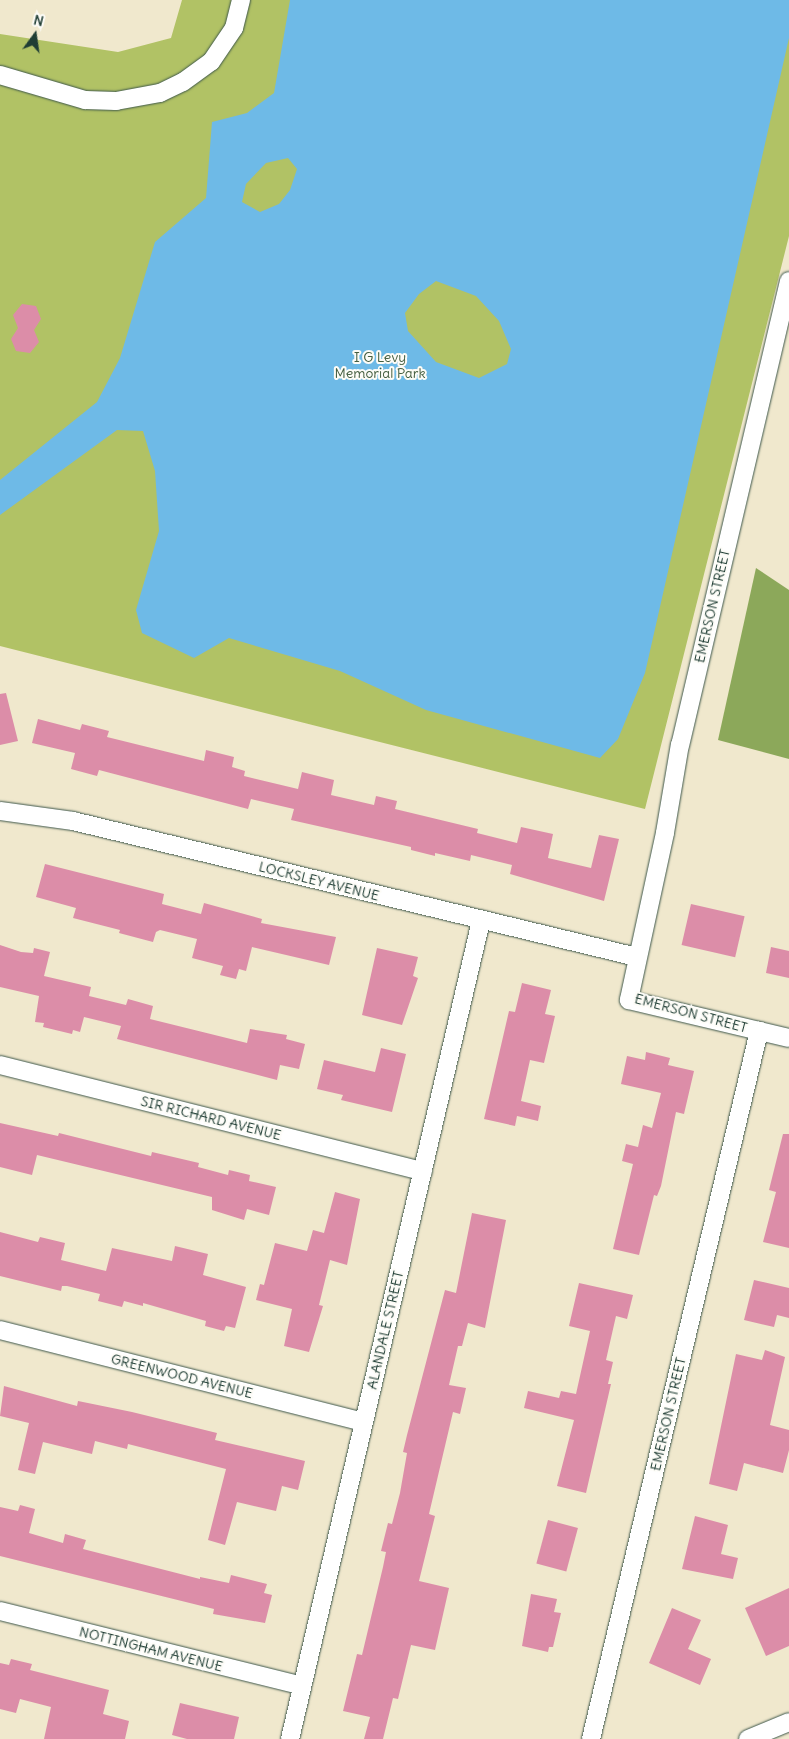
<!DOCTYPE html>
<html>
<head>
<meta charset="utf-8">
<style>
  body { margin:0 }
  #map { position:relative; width:789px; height:1739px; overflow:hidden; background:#f0e8cd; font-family:Delius,sans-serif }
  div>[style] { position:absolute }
  .green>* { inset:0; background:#b1c265 }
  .forest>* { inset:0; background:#8ca85a }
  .water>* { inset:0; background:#6ebae7 }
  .building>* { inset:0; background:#dc8da8; transform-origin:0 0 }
  .roads { filter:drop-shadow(0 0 1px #3e574b) drop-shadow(0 0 1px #3e574b) }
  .street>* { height:18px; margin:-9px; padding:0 9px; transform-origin:9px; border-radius:9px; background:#fff }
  span { translate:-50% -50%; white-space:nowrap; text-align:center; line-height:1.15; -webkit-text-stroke:4px #fdfcf7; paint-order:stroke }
  .park-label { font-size:14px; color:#445e40 }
  .street-label { font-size:14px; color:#1f3d34 }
  .north { position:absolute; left:10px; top:10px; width:50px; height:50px; -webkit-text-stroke:4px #fdfcf7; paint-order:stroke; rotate:14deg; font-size:14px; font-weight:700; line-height:20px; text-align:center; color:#1f3d34 }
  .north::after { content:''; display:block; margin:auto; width:18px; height:22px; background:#1f3d34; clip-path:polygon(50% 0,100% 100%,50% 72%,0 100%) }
</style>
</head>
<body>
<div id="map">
  <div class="green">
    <i style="clip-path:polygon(182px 0,789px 0,789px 236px,645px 809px,0 646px,0 34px,118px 52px,171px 38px)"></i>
  </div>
  <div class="forest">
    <i style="clip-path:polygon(756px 568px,789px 590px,789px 759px,718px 740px)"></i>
  </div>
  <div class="water">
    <i style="clip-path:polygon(evenodd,290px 0,789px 0,789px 38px,645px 673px,618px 739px,600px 758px,426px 710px,340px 671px,229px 638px,194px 658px,142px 633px,136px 610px,159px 531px,155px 471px,143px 431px,117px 430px,0 515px,0 480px,97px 402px,120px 358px,155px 242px,206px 198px,212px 122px,247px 113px,274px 93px,290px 0,288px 158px,297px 169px,290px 190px,279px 204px,260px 212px,242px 202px,246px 184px,266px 163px,288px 158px,290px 0,436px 281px,476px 296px,499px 321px,511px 349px,507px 364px,479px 378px,436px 362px,408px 331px,405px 313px,419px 294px,436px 281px)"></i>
  </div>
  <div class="building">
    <i style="clip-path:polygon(22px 304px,36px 306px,41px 319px,34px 330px,39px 342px,30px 353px,16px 351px,11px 339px,18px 328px,13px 315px)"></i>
    <i style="clip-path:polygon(6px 693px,18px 741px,0 745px,0 694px)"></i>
    <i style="clip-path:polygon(38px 719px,80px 730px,82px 724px,109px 731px,107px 737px,204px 761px,206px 750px,234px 757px,232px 767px,245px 771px,244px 776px,298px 789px,302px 772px,334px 780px,331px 795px,374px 805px,376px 796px,397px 801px,395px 809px,478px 829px,477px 833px,517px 843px,521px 827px,553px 834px,548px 858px,591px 868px,599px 835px,619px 839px,604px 901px,510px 874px,512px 865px,471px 855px,470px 861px,435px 853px,435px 856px,411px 850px,411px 847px,291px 820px,294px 809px,251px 799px,248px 809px,99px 770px,97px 776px,71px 769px,75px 753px,32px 743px)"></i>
    <i style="clip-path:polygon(45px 864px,164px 894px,162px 904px,201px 914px,204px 903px,262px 919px,261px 923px,336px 937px,329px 965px,252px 947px,246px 971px,239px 969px,236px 979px,220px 975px,223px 966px,192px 958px,197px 939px,160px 930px,156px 932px,153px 942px,119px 933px,120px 930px,73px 918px,76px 908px,36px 897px)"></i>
    <i style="left:691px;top:904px;width:55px;height:42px;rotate:13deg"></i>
    <i style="clip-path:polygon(0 945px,21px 952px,33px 953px,34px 948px,50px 952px,44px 976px,91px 987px,89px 996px,126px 1005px,128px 999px,153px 1006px,150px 1019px,247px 1043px,250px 1029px,287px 1035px,286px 1039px,305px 1044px,299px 1069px,280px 1065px,277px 1080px,250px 1073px,117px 1039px,121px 1026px,84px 1017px,80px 1032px,73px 1030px,72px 1034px,43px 1027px,44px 1023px,35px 1022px,39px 996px,0 987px)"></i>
    <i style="clip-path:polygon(771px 947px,789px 951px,789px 978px,766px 973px)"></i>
    <i style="clip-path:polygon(377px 948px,418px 957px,413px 976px,418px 978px,402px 1025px,362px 1015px)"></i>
    <i style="clip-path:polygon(522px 983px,551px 990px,545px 1014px,555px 1016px,544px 1063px,530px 1060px,521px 1101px,541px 1106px,538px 1121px,517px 1116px,515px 1126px,484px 1119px,509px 1011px,515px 1012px)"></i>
    <i style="clip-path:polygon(381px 1048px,406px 1054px,392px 1112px,341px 1100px,343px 1095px,317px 1089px,324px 1060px,375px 1072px)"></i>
    <i style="clip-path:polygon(646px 1052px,670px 1058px,668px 1065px,694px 1071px,684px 1114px,676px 1112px,661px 1186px,657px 1196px,654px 1195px,639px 1255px,613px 1249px,633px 1164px,622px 1161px,626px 1144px,638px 1147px,643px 1125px,652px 1128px,661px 1093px,621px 1084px,627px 1056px,645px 1060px)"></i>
    <i style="clip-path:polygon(0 1123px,58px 1136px,59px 1133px,151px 1156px,152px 1152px,199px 1163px,198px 1167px,228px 1175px,229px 1170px,250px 1175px,249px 1181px,276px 1187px,269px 1215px,247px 1209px,244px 1220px,212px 1210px,212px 1197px,37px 1155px,32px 1175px,0 1167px)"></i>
    <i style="clip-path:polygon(783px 1134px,789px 1134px,789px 1248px,763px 1242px,776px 1192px,769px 1190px)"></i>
    <i style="clip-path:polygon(335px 1192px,360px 1199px,347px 1265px,330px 1260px,319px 1305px,323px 1306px,309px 1352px,284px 1346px,292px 1309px,256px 1300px,260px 1284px,264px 1285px,275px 1243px,307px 1251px,313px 1230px,324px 1233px)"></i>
    <i style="clip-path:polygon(472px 1213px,506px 1220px,485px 1328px,468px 1323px,462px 1346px,458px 1346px,449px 1385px,466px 1388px,460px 1414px,453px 1412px,429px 1514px,435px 1516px,419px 1581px,449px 1588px,435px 1650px,411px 1645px,398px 1699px,393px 1698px,383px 1739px,364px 1739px,370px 1717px,343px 1711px,357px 1654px,362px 1655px,383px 1567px,386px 1552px,381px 1551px,388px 1523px,392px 1524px,400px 1493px,407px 1453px,403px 1452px,407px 1435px,445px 1290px,456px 1293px)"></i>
    <i style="clip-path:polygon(0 1232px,38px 1242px,40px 1237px,65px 1243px,61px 1260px,106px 1271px,112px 1248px,172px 1261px,175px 1246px,208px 1254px,203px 1275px,246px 1287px,235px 1328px,226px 1326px,224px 1331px,205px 1326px,206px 1321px,143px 1303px,143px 1306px,124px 1301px,122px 1307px,98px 1301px,100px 1294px,67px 1286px,62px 1286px,61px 1291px,0 1276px)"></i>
    <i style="clip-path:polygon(754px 1280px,789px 1288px,789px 1318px,777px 1315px,774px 1327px,744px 1320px)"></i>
    <i style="clip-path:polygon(579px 1283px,633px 1295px,627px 1319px,616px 1316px,606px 1360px,613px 1362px,608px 1384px,611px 1384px,586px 1493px,557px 1486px,574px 1420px,524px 1408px,528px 1391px,559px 1398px,561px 1391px,576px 1394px,590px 1331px,569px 1326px)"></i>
    <i style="clip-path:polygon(765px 1350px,785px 1357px,770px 1425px,789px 1430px,789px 1450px,783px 1473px,744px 1463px,737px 1491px,709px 1484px,736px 1354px,762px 1360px)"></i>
    <i style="clip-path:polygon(4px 1386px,77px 1406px,78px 1401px,132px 1412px,217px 1433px,215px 1440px,305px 1461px,298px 1490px,282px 1486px,276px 1511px,237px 1502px,225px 1545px,208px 1540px,226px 1469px,128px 1444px,127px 1449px,95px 1441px,92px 1454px,43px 1442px,35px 1474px,18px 1470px,29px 1423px,0 1416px)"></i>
    <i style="clip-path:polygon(20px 1505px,35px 1509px,29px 1533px,63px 1543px,65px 1534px,86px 1540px,83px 1549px,200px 1579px,200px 1577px,229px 1583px,231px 1575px,267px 1584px,264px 1593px,272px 1595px,265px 1623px,213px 1614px,214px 1609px,0 1556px,0 1507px,18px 1511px)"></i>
    <i style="clip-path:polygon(695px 1516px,728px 1525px,721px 1554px,738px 1558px,733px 1579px,682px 1569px)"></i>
    <i style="left:548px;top:1520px;width:31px;height:45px;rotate:15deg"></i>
    <i style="clip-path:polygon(789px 1588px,789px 1646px,766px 1656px,745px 1608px)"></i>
    <i style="clip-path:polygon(531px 1594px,557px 1599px,554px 1612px,561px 1613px,553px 1647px,549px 1647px,548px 1652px,522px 1646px)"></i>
    <i style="clip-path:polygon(672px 1608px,701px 1620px,688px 1649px,711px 1659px,700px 1685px,649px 1663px)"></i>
    <i style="clip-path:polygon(11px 1659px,32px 1664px,30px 1670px,109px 1690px,103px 1714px,129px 1721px,125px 1739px,44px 1739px,51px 1707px,20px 1699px,16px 1713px,0 1709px,0 1663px,9px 1665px)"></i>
    <i style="clip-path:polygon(180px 1703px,239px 1717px,234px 1739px,187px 1739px,172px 1735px)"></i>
  </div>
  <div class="roads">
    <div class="street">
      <i style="left:0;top:75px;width:89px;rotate:16.4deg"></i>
      <i style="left:85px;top:100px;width:31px;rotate:2deg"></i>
      <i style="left:116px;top:101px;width:45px;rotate:-10.3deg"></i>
      <i style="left:160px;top:93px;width:25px;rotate:-26deg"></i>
      <i style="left:183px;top:82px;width:34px;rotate:-36deg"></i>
      <i style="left:211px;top:62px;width:41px;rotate:-55.9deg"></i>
      <i style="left:234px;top:28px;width:29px;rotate:-76deg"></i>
      <i style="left:789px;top:281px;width:476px;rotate:103.2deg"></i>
      <i style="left:680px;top:744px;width:90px;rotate:99.6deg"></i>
      <i style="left:665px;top:833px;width:171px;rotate:102.2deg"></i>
      <i style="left:629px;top:1000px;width:164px;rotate:13.4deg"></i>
      <i style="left:0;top:811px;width:74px;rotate:7.8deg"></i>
      <i style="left:73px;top:821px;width:580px;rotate:13.56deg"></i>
      <i style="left:0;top:1065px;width:436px;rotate:14.1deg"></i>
      <i style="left:0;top:1330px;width:375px;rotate:14.2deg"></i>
      <i style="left:0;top:1611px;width:311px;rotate:13.9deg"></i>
      <i style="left:290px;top:1739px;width:840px;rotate:-76.86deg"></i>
      <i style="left:591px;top:1739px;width:728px;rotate:-76.65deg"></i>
      <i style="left:748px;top:1739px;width:44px;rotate:-22.5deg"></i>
    </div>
  </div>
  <div class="park-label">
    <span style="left:380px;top:365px">I G Levy<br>Memorial Park</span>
  </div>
  <div class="street-label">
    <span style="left:712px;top:606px;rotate:-77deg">EMERSON STREET</span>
    <span style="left:319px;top:881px;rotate:14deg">LOCKSLEY AVENUE</span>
    <span style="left:691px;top:1013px;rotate:15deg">EMERSON STREET</span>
    <span style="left:211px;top:1118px;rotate:14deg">SIR RICHARD AVENUE</span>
    <span style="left:385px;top:1330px;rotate:-77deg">ALANDALE STREET</span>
    <span style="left:182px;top:1376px;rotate:14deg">GREENWOOD AVENUE</span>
    <span style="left:668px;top:1414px;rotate:-77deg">EMERSON STREET</span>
    <span style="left:151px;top:1649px;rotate:14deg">NOTTINGHAM AVENUE</span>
  </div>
  <div class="north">N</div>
</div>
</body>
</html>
